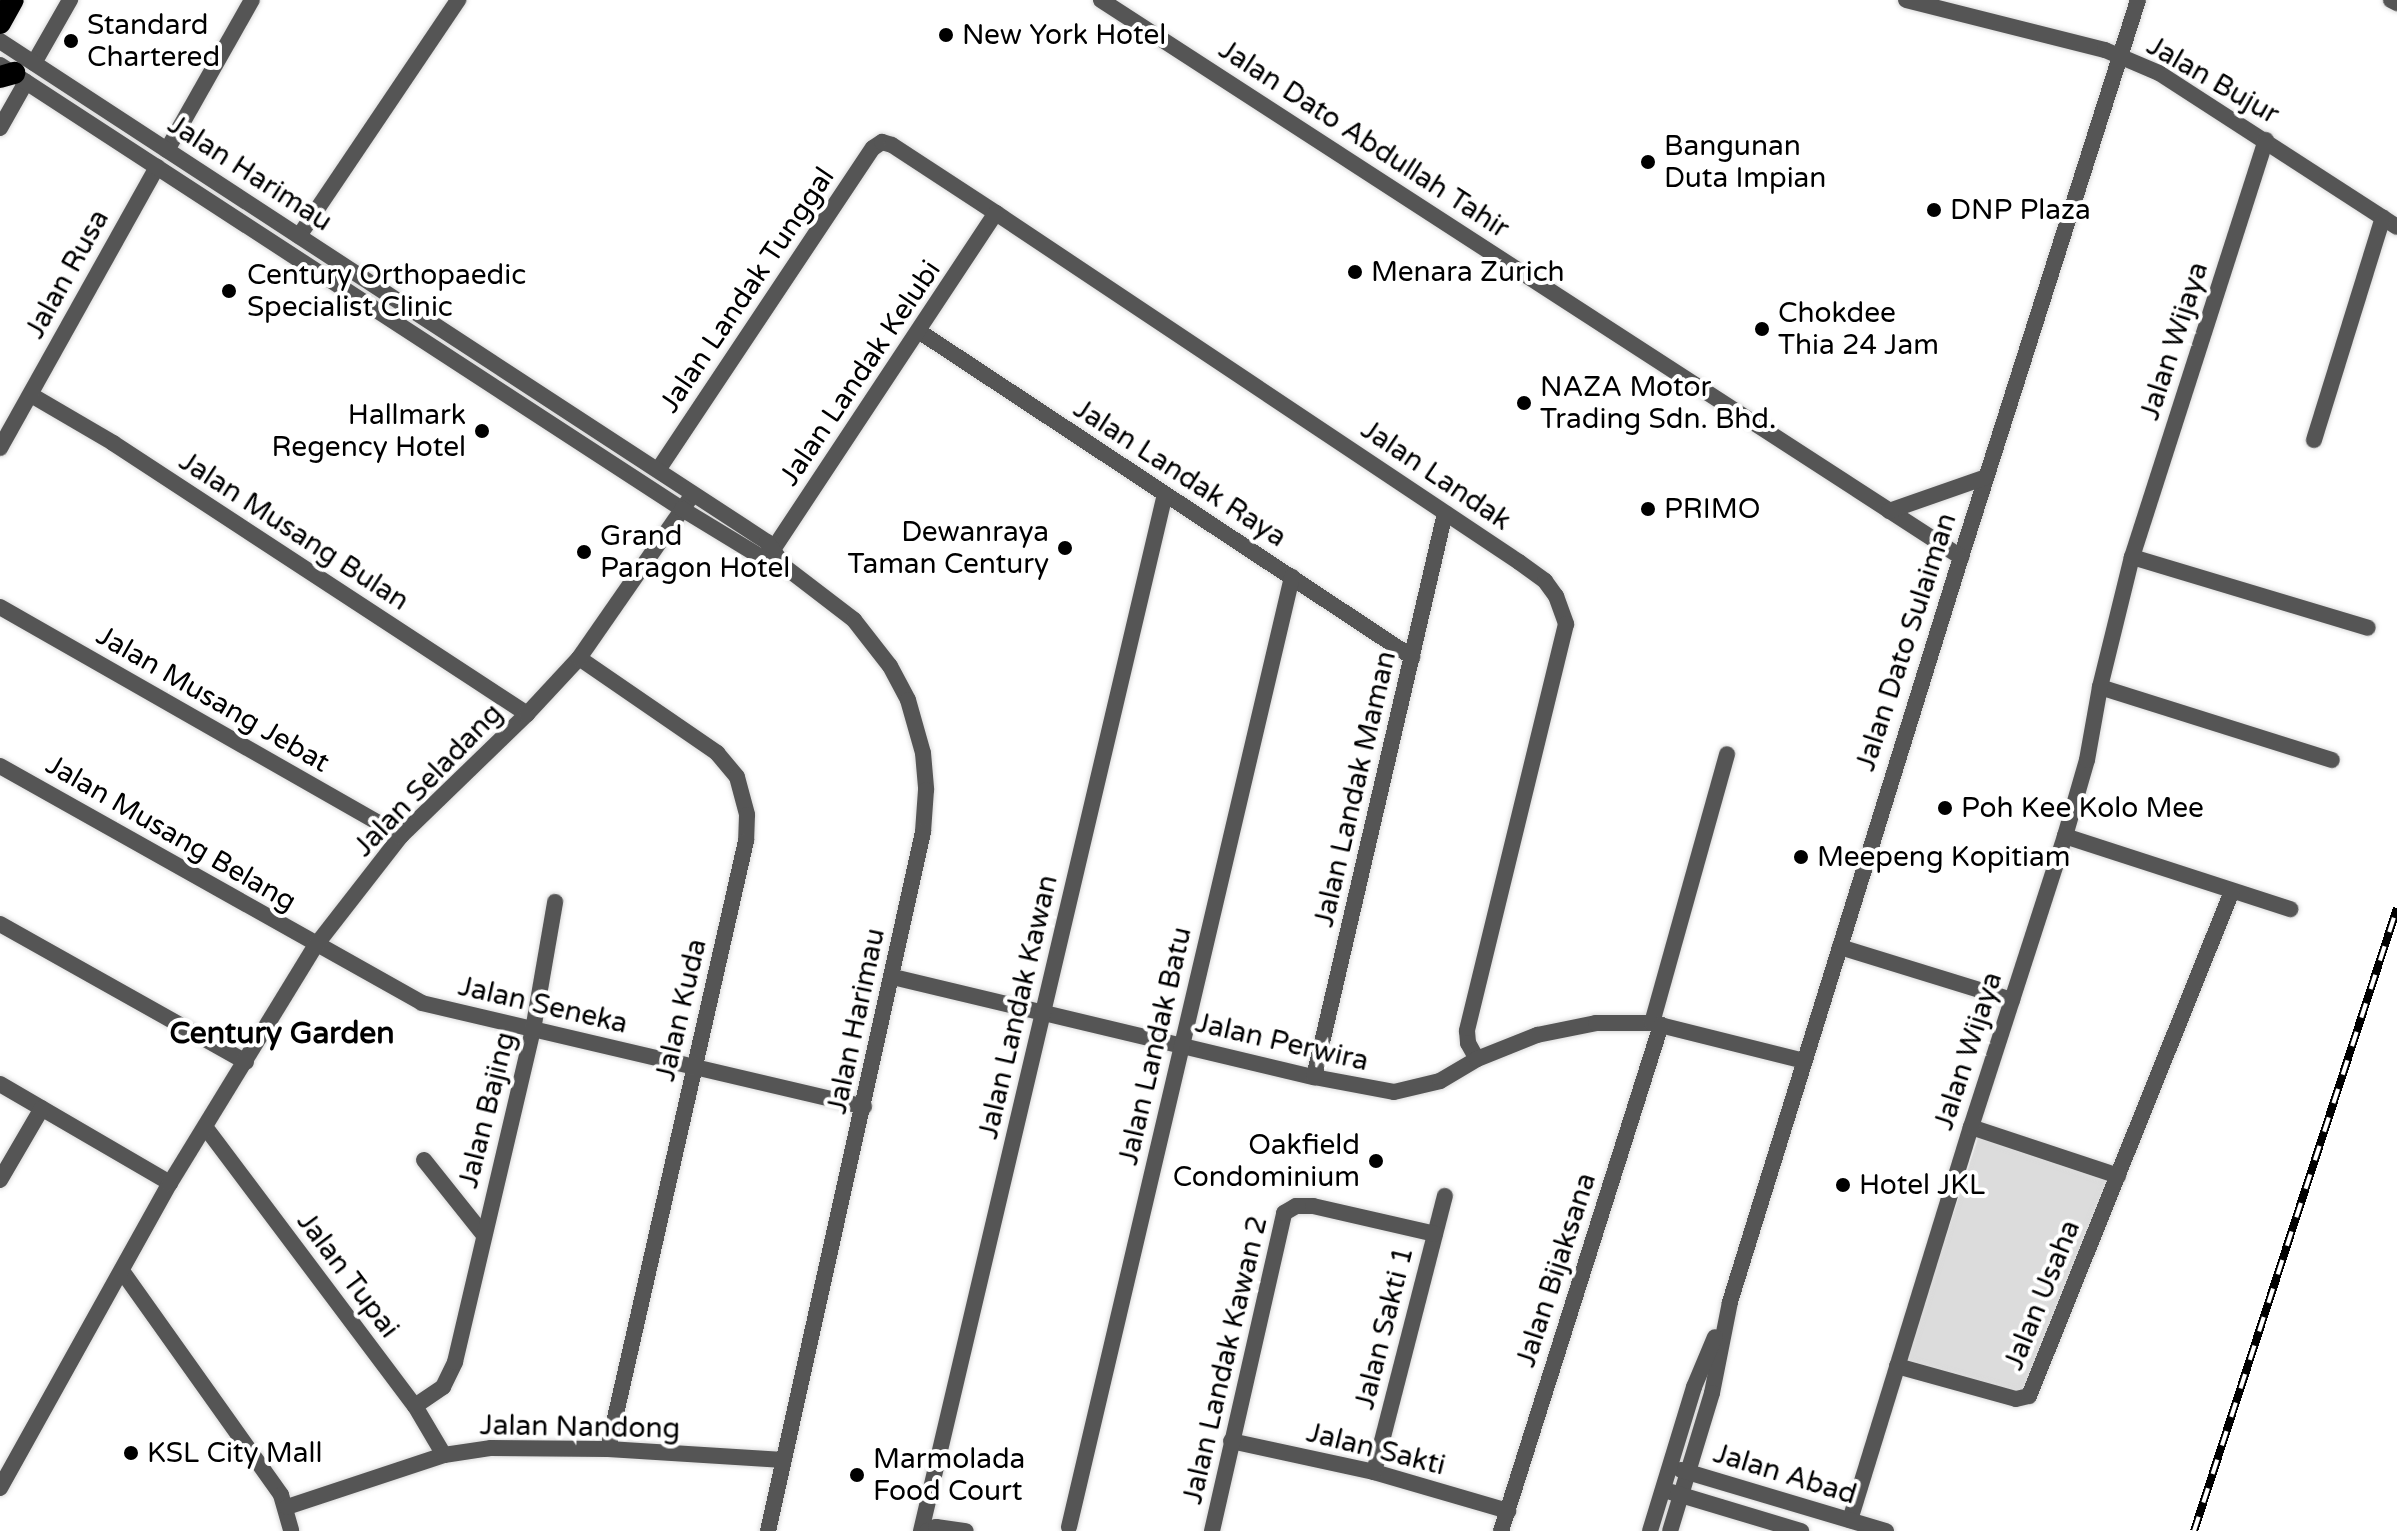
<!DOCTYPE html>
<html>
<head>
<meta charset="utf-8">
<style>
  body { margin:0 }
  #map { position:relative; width:2397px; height:1531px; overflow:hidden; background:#fff; font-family:"Varela Round",sans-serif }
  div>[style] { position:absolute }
  .green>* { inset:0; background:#dcdcdc; transform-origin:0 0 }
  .roads { filter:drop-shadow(0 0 2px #dbdbdb) drop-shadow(0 0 2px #dbdbdb) }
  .minor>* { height:16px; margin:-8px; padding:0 8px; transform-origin:8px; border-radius:8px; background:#555 }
  .tertiary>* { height:16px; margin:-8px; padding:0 8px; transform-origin:8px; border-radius:8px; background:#555 }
  .trunk>* { height:22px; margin:-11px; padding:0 11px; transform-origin:11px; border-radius:11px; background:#000 }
  .rail>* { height:8px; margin-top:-4px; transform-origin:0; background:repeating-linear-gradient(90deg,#fff 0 15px,#000 0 30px); box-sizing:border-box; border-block:2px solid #000 }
  .dots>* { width:22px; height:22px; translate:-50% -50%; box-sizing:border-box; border:4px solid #fff; border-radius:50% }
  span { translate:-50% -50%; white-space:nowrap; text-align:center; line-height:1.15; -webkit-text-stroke:8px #fff; paint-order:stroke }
  .poi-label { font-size:28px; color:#000 }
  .left { translate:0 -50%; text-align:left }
  .right { translate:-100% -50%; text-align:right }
  .street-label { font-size:28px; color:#000 }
  .neighbourhood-label { font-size:30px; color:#000; font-weight:700 }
</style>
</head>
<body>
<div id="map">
  <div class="green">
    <i style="left:1979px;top:1135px;width:136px;height:237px;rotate:18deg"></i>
  </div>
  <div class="roads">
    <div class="minor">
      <i style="left:1906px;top:0;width:205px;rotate:14.1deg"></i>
      <i style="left:2105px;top:50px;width:59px;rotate:23.1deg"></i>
      <i style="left:2159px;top:73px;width:283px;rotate:32.9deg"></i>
      <i style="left:2391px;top:0;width:7px;rotate:27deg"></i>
      <i style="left:34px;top:63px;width:73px;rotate:-60.3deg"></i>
      <i style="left:0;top:128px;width:53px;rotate:-60.5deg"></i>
      <i style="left:167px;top:150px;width:172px;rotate:-60.5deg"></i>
      <i style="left:299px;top:236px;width:285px;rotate:-56deg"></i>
      <i style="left:920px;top:332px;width:590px;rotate:33.45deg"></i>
      <i style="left:31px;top:395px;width:95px;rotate:30.3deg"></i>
      <i style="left:113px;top:443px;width:495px;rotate:33.2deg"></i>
      <i style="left:2314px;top:440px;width:233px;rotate:-72.8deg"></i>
      <i style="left:0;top:448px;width:322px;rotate:-60.8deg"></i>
      <i style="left:658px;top:470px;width:387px;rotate:-56.3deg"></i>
      <i style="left:873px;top:148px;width:11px;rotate:-34deg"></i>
      <i style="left:882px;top:142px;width:10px;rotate:17deg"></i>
      <i style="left:892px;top:145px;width:124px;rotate:33.2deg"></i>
      <i style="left:996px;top:213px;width:629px;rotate:33.72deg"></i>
      <i style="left:1519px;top:562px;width:32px;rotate:36deg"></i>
      <i style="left:1545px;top:581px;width:19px;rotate:54deg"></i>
      <i style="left:1556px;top:596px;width:30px;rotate:70deg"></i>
      <i style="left:1566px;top:624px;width:419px;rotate:103.7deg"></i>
      <i style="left:1467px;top:1031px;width:12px;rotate:85deg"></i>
      <i style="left:1468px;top:1043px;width:18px;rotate:61deg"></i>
      <i style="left:1961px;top:557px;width:584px;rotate:-72.37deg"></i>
      <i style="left:2132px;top:557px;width:246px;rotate:16.7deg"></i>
      <i style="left:766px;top:560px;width:416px;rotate:-56.5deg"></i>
      <i style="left:0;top:607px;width:462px;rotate:29.7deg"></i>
      <i style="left:579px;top:658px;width:168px;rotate:34.5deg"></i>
      <i style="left:717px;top:753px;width:31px;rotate:50deg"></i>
      <i style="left:737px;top:777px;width:39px;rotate:75deg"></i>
      <i style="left:747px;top:815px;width:26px;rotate:92deg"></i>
      <i style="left:746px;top:841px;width:623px;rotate:102.79deg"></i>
      <i style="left:2100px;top:687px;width:243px;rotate:17.5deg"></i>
      <i style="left:0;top:766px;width:484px;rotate:29.3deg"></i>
      <i style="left:422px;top:1003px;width:454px;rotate:13.2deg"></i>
      <i style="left:2065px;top:836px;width:237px;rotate:18deg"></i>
      <i style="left:0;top:924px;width:282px;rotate:29.3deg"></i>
      <i style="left:1840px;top:947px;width:180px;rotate:17.1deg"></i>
      <i style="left:893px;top:977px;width:433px;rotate:13.4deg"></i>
      <i style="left:1314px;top:1077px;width:81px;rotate:10.6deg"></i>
      <i style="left:1394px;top:1092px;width:47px;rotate:-13.4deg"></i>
      <i style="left:1440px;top:1081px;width:43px;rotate:-30.7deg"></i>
      <i style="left:1477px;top:1059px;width:65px;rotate:-21.8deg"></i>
      <i style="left:1537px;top:1035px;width:60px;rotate:-11.5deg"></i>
      <i style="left:1596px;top:1023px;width:56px"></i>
      <i style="left:1652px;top:1023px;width:157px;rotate:14deg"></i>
      <i style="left:1652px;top:1023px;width:279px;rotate:-74.4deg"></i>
      <i style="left:1314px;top:1077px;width:579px;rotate:-76.92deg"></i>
      <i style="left:0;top:1084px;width:197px;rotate:30.2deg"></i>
      <i style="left:1971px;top:1127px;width:155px;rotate:18.4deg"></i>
      <i style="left:206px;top:1128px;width:348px;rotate:53.1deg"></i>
      <i style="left:415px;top:1406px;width:57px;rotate:59.4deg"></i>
      <i style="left:424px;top:1160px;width:95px;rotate:51.4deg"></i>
      <i style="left:0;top:1180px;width:83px;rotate:-59.7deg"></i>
      <i style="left:122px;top:1271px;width:275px;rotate:54.6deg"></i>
      <i style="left:281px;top:1495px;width:37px;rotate:74deg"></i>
      <i style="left:1897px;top:1366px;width:123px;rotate:15.5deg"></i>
      <i style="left:2016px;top:1399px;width:13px;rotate:-13deg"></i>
      <i style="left:2029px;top:1396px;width:544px;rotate:-68.1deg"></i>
      <i style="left:415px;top:1406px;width:34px;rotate:-34deg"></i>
      <i style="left:443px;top:1387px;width:28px;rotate:-64deg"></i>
      <i style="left:455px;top:1362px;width:341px;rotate:-76.8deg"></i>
      <i style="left:533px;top:1030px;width:130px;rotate:-80.2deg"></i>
      <i style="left:1231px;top:1441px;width:146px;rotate:12.2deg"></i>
      <i style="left:1374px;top:1472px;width:140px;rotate:16.2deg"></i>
      <i style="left:1374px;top:1472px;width:285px;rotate:-75.6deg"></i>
      <i style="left:0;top:1488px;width:349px;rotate:-60.9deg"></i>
      <i style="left:170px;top:1183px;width:279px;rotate:-58.5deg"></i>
      <i style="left:316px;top:945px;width:138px;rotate:-52.1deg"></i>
      <i style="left:401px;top:836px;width:175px;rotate:-44.1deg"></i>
      <i style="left:527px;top:714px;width:76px;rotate:-47.1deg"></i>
      <i style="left:579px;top:658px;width:195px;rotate:-55.2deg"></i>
      <i style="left:287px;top:1507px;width:165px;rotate:-18.3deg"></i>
      <i style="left:444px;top:1455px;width:48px;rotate:-8.5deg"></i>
      <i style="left:491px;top:1448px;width:117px;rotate:0.5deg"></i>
      <i style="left:608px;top:1449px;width:176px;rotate:3.6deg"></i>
      <i style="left:1850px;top:1520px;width:411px;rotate:-72.9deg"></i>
      <i style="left:1971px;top:1127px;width:306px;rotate:-72.1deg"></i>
      <i style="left:2065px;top:836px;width:79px;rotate:-73.9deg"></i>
      <i style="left:2087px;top:760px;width:74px;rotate:-79.9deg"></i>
      <i style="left:2100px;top:687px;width:134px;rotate:-76.2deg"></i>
      <i style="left:2132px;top:557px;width:438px;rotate:-72.2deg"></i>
      <i style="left:1069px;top:1527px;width:976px;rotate:-76.79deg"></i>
      <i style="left:921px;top:1531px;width:1065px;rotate:-76.76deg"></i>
      <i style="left:927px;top:1531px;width:10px;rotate:-24deg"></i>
      <i style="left:936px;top:1527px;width:30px;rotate:8deg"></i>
      <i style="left:1212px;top:1531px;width:326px;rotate:-77.2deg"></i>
      <i style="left:1284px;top:1213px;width:14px;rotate:-30deg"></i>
      <i style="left:1296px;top:1206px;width:17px"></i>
      <i style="left:1313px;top:1206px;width:125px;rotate:12.9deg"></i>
      <i style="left:1501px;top:1531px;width:531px;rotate:-72.45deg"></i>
    </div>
    <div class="tertiary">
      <i style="left:1101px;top:0;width:1025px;rotate:32.93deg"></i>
      <i style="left:1961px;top:557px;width:780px;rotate:107.23deg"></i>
      <i style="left:1730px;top:1302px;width:93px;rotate:101.2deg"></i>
      <i style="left:1712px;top:1393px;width:144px;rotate:106.9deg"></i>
      <i style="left:0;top:41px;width:916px;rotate:33.15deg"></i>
      <i style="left:767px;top:542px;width:31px;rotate:54deg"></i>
      <i style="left:0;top:65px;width:814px;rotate:33.07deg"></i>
      <i style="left:682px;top:509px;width:98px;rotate:31.3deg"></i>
      <i style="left:766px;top:560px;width:20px;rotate:20deg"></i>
      <i style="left:785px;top:567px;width:87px;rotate:37.5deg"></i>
      <i style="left:854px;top:620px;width:58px;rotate:52deg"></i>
      <i style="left:890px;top:666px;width:38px;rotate:62deg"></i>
      <i style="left:908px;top:700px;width:55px;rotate:74.2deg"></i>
      <i style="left:923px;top:753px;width:37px;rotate:85deg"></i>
      <i style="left:926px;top:790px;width:42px;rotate:94.1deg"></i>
      <i style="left:923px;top:832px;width:716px;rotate:102.5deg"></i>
      <i style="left:1889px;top:511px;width:103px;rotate:-19.3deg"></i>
      <i style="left:1681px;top:1470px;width:214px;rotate:16.6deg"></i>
      <i style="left:1671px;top:1492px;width:136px;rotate:16.7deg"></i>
      <i style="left:1650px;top:1531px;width:151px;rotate:-73deg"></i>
      <i style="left:1694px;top:1387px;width:54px;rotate:-67.2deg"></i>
    </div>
    <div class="trunk">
      <i style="left:0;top:23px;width:26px;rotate:-61deg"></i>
      <i style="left:0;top:77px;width:15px;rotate:-16deg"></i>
    </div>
  </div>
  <div class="rail">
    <i style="left:2194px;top:1531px;width:655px;rotate:-71.95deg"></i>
  </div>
  <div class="dots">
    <i style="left:946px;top:35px;background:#000"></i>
    <i style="left:71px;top:41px;background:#000"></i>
    <i style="left:1648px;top:162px;background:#000"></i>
    <i style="left:1934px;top:210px;background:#000"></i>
    <i style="left:1355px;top:272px;background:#000"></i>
    <i style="left:229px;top:291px;background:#000"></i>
    <i style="left:1762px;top:329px;background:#000"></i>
    <i style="left:1524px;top:403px;background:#000"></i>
    <i style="left:482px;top:431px;background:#000"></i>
    <i style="left:1648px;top:509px;background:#000"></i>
    <i style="left:1065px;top:548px;background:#000"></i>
    <i style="left:584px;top:552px;background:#000"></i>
    <i style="left:1945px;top:808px;background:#000"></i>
    <i style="left:1801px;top:857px;background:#000"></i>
    <i style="left:1376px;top:1161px;background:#000"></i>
    <i style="left:1843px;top:1185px;background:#000"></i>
    <i style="left:131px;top:1453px;background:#000"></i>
    <i style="left:857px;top:1475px;background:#000"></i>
  </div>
  <div class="poi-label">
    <span class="left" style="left:87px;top:41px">Standard<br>Chartered</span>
    <span class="left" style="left:962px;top:35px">New York Hotel</span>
    <span class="left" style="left:1664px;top:162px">Bangunan<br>Duta Impian</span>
    <span class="left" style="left:1950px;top:210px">DNP Plaza</span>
    <span class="left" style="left:1371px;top:272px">Menara Zurich</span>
    <span class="left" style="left:247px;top:291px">Century Orthopaedic<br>Specialist Clinic</span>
    <span class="left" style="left:1778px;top:329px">Chokdee<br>Thia 24 Jam</span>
    <span class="left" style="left:1540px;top:403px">NAZA Motor<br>Trading Sdn. Bhd.</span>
    <span class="right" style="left:466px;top:431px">Hallmark<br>Regency Hotel</span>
    <span class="left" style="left:1664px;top:509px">PRIMO</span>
    <span class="right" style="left:1049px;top:548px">Dewanraya<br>Taman Century</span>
    <span class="left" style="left:600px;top:552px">Grand<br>Paragon Hotel</span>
    <span class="left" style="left:1961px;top:808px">Poh Kee Kolo Mee</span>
    <span class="left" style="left:1817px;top:857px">Meepeng Kopitiam</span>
    <span class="right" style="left:1360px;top:1161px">Oakfield<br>Condominium</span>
    <span class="left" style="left:1859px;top:1185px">Hotel JKL</span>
    <span class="left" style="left:147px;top:1453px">KSL City Mall</span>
    <span class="left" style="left:873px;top:1475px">Marmolada<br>Food Court</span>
  </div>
  <div class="street-label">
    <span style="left:2213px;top:80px;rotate:30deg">Jalan Bujur</span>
    <span style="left:1364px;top:139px;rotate:33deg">Jalan Dato Abdullah Tahir</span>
    <span style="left:250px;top:173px;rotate:33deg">Jalan Harimau</span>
    <span style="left:67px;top:274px;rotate:-61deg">Jalan Rusa</span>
    <span style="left:747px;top:290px;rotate:-56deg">Jalan Landak Tunggal</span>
    <span style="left:2174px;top:341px;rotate:-72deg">Jalan Wijaya</span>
    <span style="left:860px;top:373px;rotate:-56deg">Jalan Landak Kelubi</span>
    <span style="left:1180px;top:473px;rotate:33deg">Jalan Landak Raya</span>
    <span style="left:1436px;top:475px;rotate:34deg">Jalan Landak</span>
    <span style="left:294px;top:531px;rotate:33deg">Jalan Musang Bulan</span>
    <span style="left:1906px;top:642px;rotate:-72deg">Jalan Dato Sulaiman</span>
    <span style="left:213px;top:699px;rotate:30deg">Jalan Musang Jebat</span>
    <span style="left:428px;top:780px;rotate:-46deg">Jalan Seladang</span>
    <span style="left:1355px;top:789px;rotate:-77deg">Jalan Landak Maman</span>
    <span style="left:171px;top:833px;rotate:30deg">Jalan Musang Belang</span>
    <span style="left:543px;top:1005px;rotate:13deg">Jalan Seneka</span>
    <span style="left:1018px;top:1007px;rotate:-77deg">Jalan Landak Kawan</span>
    <span style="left:681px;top:1010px;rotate:-77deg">Jalan Kuda</span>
    <span style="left:856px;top:1021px;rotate:-78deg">Jalan Harimau</span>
    <span style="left:1282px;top:1042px;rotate:13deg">Jalan Perwira</span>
    <span style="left:1155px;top:1046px;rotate:-77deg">Jalan Landak Batu</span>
    <span style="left:1968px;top:1051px;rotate:-72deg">Jalan Wijaya</span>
    <span style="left:487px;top:1110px;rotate:-76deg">Jalan Bajing</span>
    <span style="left:1556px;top:1270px;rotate:-72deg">Jalan Bijaksana</span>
    <span style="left:348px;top:1275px;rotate:53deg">Jalan Tupai</span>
    <span style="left:2042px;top:1295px;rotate:-68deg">Jalan Usaha</span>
    <span style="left:1384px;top:1328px;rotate:-76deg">Jalan Sakti 1</span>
    <span style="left:1225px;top:1360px;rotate:-77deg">Jalan Landak Kawan 2</span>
    <span style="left:580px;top:1427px;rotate:1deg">Jalan Nandong</span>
    <span style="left:1376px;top:1449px;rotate:14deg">Jalan Sakti</span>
    <span style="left:1785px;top:1474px;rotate:17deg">Jalan Abad</span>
  </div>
  <div class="neighbourhood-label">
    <span style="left:282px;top:1034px">Century Garden</span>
  </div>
</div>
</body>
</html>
